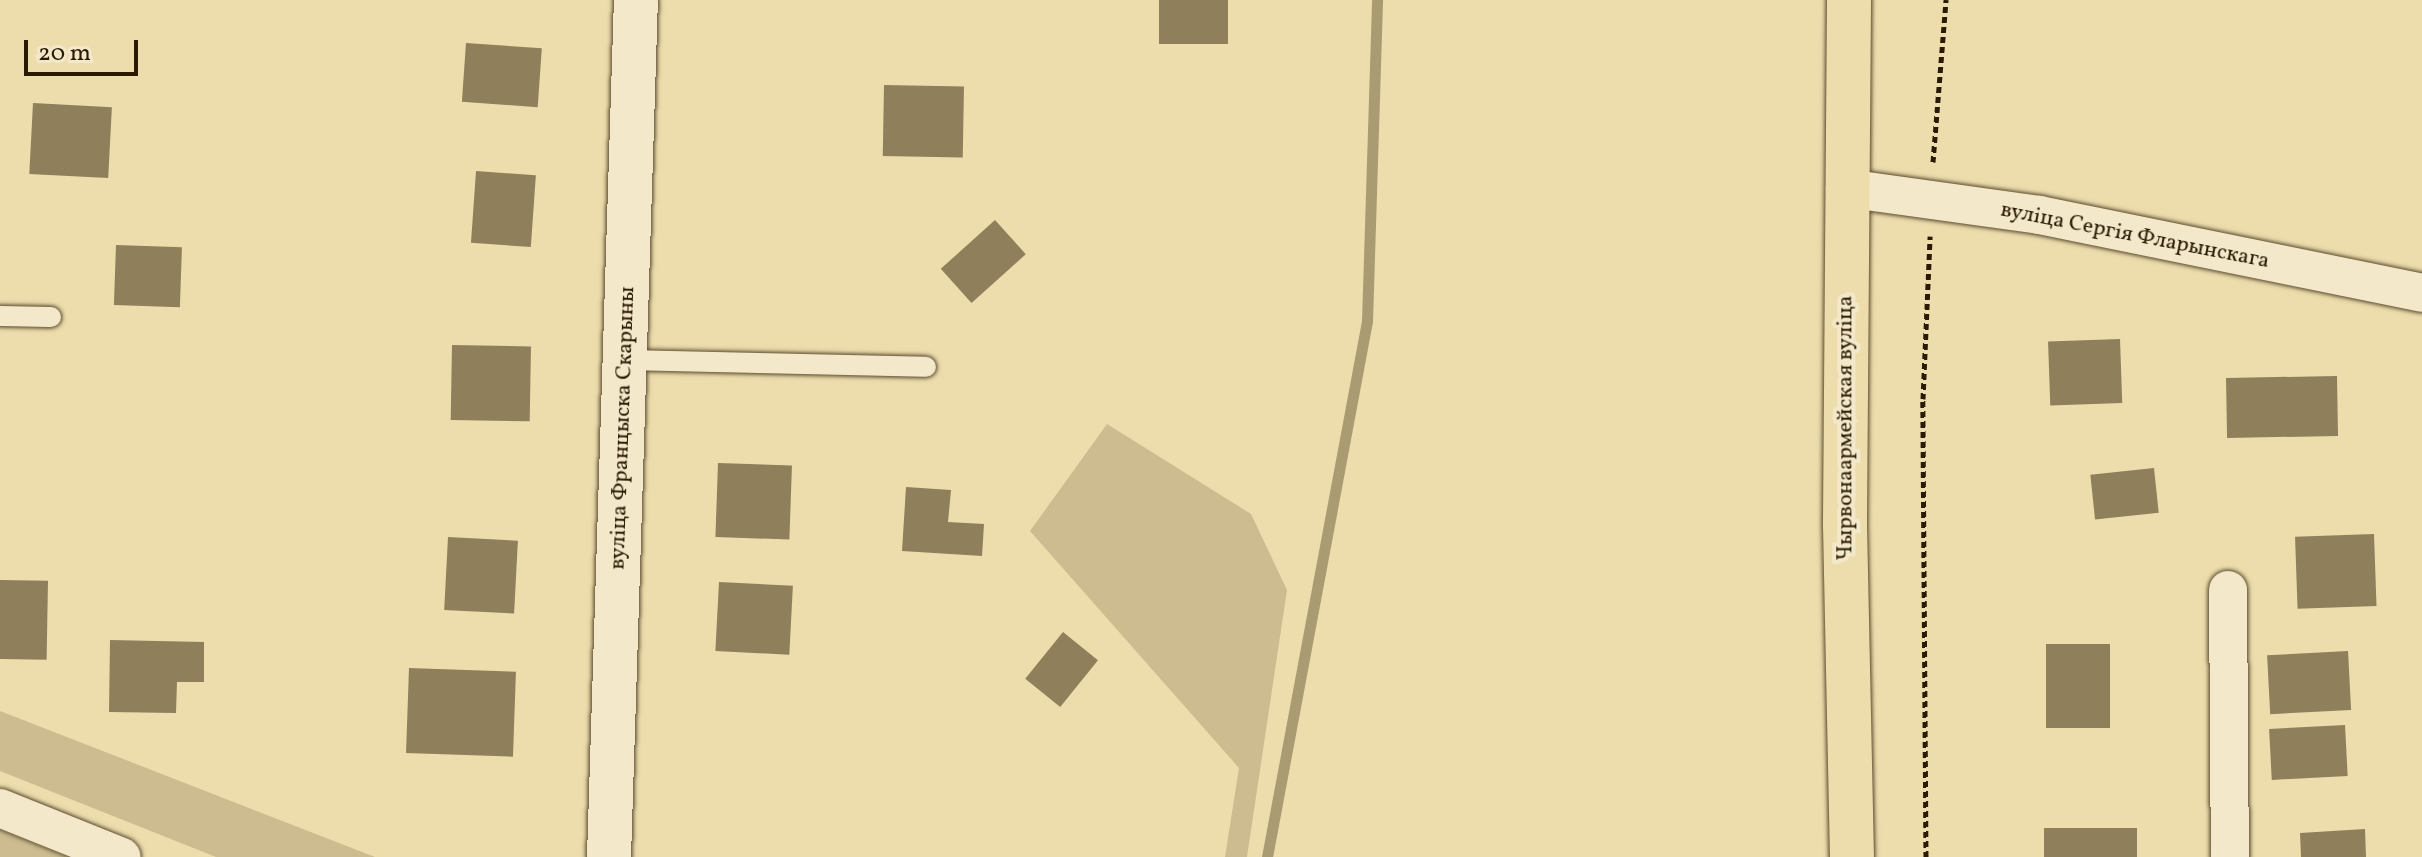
<!DOCTYPE html>
<html>
<head>
<meta charset="utf-8">
<style>
  body { margin:0 }
  #map { position:relative; width:2422px; height:857px; overflow:hidden; background:#edddad; font-family:Vollkorn,serif }
  div>[style] { position:absolute }
  .green>* { inset:0; background:#ccbc90 }
  .stream>* { height:11px; margin:-5.5px; padding:0 5.5px; transform-origin:5.5px; border-radius:5.5px; background:#ab9b73 }
  .building>* { inset:0; background:#8f7f5b; transform-origin:0 0 }
  .path>* { height:5px; margin-top:-2.5px; transform-origin:0; background:repeating-linear-gradient(90deg,#2a1a03 0 6px,transparent 0 10px) }
  .roads { filter:drop-shadow(0 0 2px #5b4b2e) drop-shadow(0 0 2px #5b4b2e) }
  .lane>* { height:20px; margin:-10px; padding:0 10px; transform-origin:10px; border-radius:10px; background:#f3e9ca }
  .street>* { height:38px; margin:-19px; padding:0 19px; transform-origin:19px; border-radius:19px; background:#f3e9ca }
  .secondary>* { height:44px; margin:-22px; padding:0 22px; transform-origin:22px; border-radius:22px; background:#f3e9ca }
  .primary>* { height:44px; margin:-22px; padding:0 22px; transform-origin:22px; border-radius:22px; background:#edddad }
  span { translate:-50% -50%; white-space:nowrap; text-align:center; line-height:1.15; -webkit-text-stroke:8px #f3e9ca; paint-order:stroke }
  .street-label { font-size:22px; color:#2a1a03 }
  .scale { position:absolute; left:24px; top:40px; width:114px; height:36px; box-sizing:border-box; border:4px solid #2a1a03; border-top:0; padding-left:10px; font-size:24px; line-height:28px; white-space:nowrap; color:#2a1a03; -webkit-text-stroke:6px #f3e9ca; paint-order:stroke }
</style>
</head>
<body>
<div id="map">
  <div class="green">
    <i style="clip-path:polygon(1107px 424px,1251px 514px,1287px 590px,1247px 857px,1225px 857px,1239px 768px,1030px 531px)"></i>
    <i style="clip-path:polygon(0 712px,0 711px,375px 857px,216px 857px,0 771px)"></i>
    <i style="clip-path:polygon(0 830px,67px 857px,0 857px)"></i>
  </div>
  <div class="stream">
    <i style="left:1267px;top:857px;width:545px;rotate:-79.43deg"></i>
    <i style="left:1367px;top:321px;width:321px;rotate:-88.2deg"></i>
  </div>
  <div class="building">
    <i style="left:1159px;top:0;width:69px;height:44px"></i>
    <i style="left:466px;top:43px;width:76px;height:59px;rotate:4deg"></i>
    <i style="left:884px;top:85px;width:80px;height:71px;rotate:1deg"></i>
    <i style="left:33px;top:103px;width:79px;height:71px;rotate:3deg"></i>
    <i style="left:476px;top:171px;width:60px;height:72px;rotate:4deg"></i>
    <i style="left:995px;top:220px;width:46px;height:73px;rotate:48deg"></i>
    <i style="left:116px;top:245px;width:66px;height:60px;rotate:2deg"></i>
    <i style="left:2120px;top:339px;width:64px;height:72px;rotate:88deg"></i>
    <i style="left:452px;top:345px;width:79px;height:75px;rotate:1deg"></i>
    <i style="left:2337px;top:376px;width:60px;height:111px;rotate:89deg"></i>
    <i style="left:718px;top:463px;width:74px;height:74px;rotate:2deg"></i>
    <i style="left:2154px;top:468px;width:45px;height:64px;rotate:84deg"></i>
    <i style="clip-path:polygon(906px 487px,951px 490px,948px 522px,984px 524px,982px 556px,902px 551px)"></i>
    <i style="left:2374px;top:534px;width:72px;height:79px;rotate:88deg"></i>
    <i style="left:448px;top:537px;width:70px;height:73px;rotate:3deg"></i>
    <i style="left:0;top:580px;width:48px;height:79px;rotate:1deg"></i>
    <i style="left:719px;top:582px;width:74px;height:69px;rotate:3deg"></i>
    <i style="left:1063px;top:632px;width:45px;height:60px;rotate:39deg"></i>
    <i style="clip-path:polygon(110px 640px,204px 642px,204px 682px,177px 682px,176px 713px,109px 712px)"></i>
    <i style="left:2046px;top:644px;width:64px;height:84px"></i>
    <i style="left:2348px;top:651px;width:59px;height:81px;rotate:87deg"></i>
    <i style="left:409px;top:668px;width:107px;height:85px;rotate:2deg"></i>
    <i style="left:2345px;top:725px;width:51px;height:76px;rotate:87deg"></i>
    <i style="left:2044px;top:828px;width:93px;height:29px"></i>
    <i style="clip-path:polygon(2365px 829px,2366px 857px,2301px 857px,2300px 833px)"></i>
  </div>
  <div class="path">
    <i style="left:1933px;top:162px;width:163px;rotate:-85.4deg"></i>
    <i style="left:1926px;top:857px;width:458px;rotate:-90.4deg"></i>
    <i style="left:1923px;top:399px;width:163px;rotate:-87.5deg"></i>
  </div>
  <div class="roads">
    <div class="lane">
      <i style="left:0;top:316px;width:51px;rotate:1.1deg"></i>
      <i style="left:625px;top:360px;width:301px;rotate:1.3deg"></i>
    </div>
    <div class="street">
      <i style="left:1845px;top:188px;width:196px;rotate:7.9deg"></i>
      <i style="left:2039px;top:215px;width:391px;rotate:11.5deg"></i>
      <i style="left:2228px;top:590px;width:267px;rotate:89.6deg"></i>
      <i style="left:0;top:808px;width:131px;rotate:21.9deg"></i>
    </div>
    <div class="secondary">
      <i style="left:609px;top:857px;width:857px;rotate:-88.2deg"></i>
    </div>
    <div class="primary">
      <i style="left:1849px;top:0;width:525px;rotate:90.44deg"></i>
      <i style="left:1845px;top:525px;width:332px;rotate:88.8deg"></i>
    </div>
  </div>
  <div class="street-label">
    <span style="left:2135px;top:236px;rotate:11deg">вуліца Сергія Фларынскага</span>
    <span style="left:623px;top:428px;rotate:-88deg">вуліца Францыска Скарыны</span>
    <span style="left:1846px;top:428px;rotate:-90deg">Чырвонаармейская вуліца</span>
  </div>
  <div class="scale">20 m</div>
</div>
</body>
</html>
